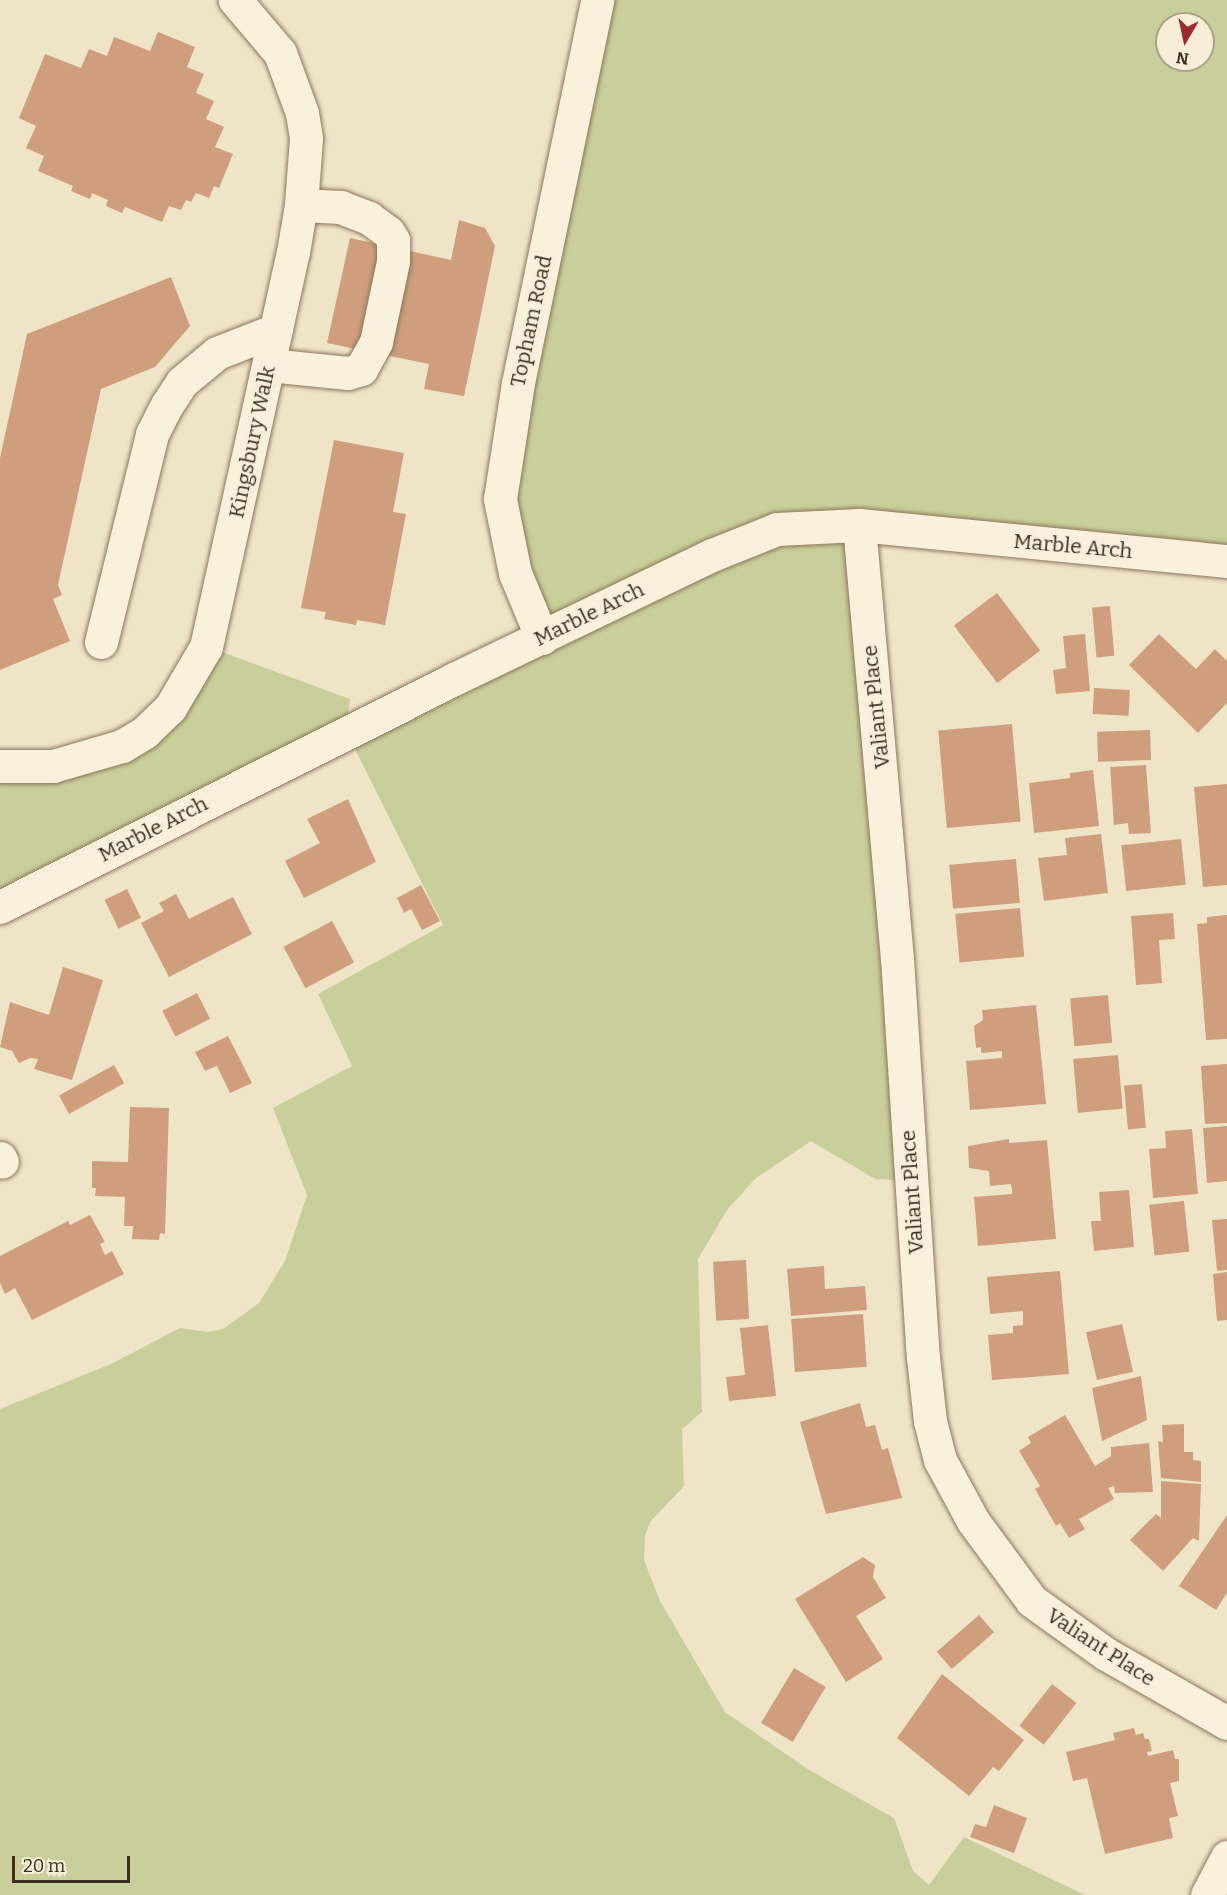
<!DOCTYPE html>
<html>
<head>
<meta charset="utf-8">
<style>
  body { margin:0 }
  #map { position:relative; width:1227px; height:1895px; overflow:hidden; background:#f0e4c8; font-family:Bitter,serif }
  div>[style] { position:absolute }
  .green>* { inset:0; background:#c9cf9b }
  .building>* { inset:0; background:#cf9f7d; transform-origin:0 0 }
  .roads { filter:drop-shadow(0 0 2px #8d765c) drop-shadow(0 0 2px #8d765c) }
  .minor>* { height:33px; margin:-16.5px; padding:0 16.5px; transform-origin:16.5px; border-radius:16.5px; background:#faf1dc }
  span { translate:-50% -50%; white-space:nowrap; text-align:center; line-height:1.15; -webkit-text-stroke:4.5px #f7eed8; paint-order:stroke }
  .street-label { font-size:21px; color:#3d2e20 }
  .north { position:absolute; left:1155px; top:12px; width:60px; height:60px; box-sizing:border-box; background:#f7eed8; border:2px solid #ada18e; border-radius:50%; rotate:189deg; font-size:16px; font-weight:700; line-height:24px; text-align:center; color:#3d2e20 }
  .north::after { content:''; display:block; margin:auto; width:21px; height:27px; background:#9e2a2b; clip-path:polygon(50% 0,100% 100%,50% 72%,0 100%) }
  .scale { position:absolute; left:12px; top:1856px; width:118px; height:27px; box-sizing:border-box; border:3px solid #3d2e20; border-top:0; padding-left:8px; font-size:18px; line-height:21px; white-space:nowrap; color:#3d2e20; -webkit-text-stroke:4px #f7eed8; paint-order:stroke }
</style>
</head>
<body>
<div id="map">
  <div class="green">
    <i style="clip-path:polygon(evenodd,596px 0,1227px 0,1227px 559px,860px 525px,913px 1181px,875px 1179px,811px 1141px,756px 1178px,727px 1210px,698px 1259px,702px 1412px,682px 1429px,684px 1486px,650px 1522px,645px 1536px,644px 1560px,660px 1601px,725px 1712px,809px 1770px,894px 1818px,913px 1871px,929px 1885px,964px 1837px,1085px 1895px,0 1895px,0 1409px,111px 1364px,180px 1328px,208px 1332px,223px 1329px,259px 1303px,285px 1261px,307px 1195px,273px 1108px,352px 1066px,318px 994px,443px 925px,346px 731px,0 907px,0 763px,143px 729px,203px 645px,350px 699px,346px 730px,540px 638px,504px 535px,596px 0,1167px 24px,1203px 24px,1203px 60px,1167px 60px,1167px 24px)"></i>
  </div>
  <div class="building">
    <i style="clip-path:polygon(158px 32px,195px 47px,187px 67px,204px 74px,196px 93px,214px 101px,206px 119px,224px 127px,215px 147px,233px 154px,219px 188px,214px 186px,209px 198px,196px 193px,191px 202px,186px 200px,181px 210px,169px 206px,162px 222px,125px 207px,122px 213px,106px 206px,108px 200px,92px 193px,90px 199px,71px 191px,73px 186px,38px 171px,44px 156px,26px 148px,36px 126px,19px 118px,45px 54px,81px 68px,89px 49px,107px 56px,114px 37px,150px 51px)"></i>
    <i style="clip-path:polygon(459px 220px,485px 228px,495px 246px,464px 396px,424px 389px,429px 364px,327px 343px,350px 238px,451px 260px)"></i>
    <i style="clip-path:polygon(171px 277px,190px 326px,155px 367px,101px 389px,58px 585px,62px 595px,53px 599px,70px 641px,0 670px,0 458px,27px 334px)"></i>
    <i style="clip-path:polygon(334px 440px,404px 453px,393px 512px,406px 514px,385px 625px,357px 620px,356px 625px,324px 619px,326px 612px,301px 608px)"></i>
    <i style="left:997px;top:593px;width:72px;height:54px;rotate:53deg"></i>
    <i style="left:1110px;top:606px;width:50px;height:18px;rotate:85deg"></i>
    <i style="clip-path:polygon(1085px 634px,1090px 691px,1056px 694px,1053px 670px,1066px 668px,1063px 636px)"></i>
    <i style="clip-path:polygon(1159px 634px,1196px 669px,1215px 649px,1227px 661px,1227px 703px,1198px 733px,1129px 665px)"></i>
    <i style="left:1094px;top:688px;width:36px;height:26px;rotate:3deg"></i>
    <i style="left:1012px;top:724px;width:98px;height:74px;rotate:85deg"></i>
    <i style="left:1150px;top:730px;width:30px;height:53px;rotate:88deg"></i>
    <i style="clip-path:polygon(1146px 765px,1151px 833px,1129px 834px,1128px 823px,1114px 825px,1110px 767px)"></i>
    <i style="clip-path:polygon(1093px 770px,1099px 826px,1034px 833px,1029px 783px,1070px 778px,1070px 773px)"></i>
    <i style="clip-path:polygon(1227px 784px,1227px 885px,1203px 887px,1194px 787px)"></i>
    <i style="clip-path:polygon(348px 799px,376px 862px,304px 898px,285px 861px,320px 843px,307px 819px)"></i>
    <i style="clip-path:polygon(1101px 834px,1108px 893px,1044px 901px,1038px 858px,1067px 855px,1065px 838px)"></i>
    <i style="left:1181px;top:839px;width:46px;height:60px;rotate:84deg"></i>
    <i style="left:1016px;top:859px;width:44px;height:67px;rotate:85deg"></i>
    <i style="clip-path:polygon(421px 885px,440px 921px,422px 930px,411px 909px,404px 913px,397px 898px)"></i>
    <i style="left:127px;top:889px;width:32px;height:25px;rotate:64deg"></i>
    <i style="clip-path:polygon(176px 894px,189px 919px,233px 897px,252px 934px,169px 977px,141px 923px,164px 911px,159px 903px)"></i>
    <i style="left:1020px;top:908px;width:49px;height:65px;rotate:85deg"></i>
    <i style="clip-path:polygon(1173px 913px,1175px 939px,1159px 940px,1162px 983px,1136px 985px,1131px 916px)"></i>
    <i style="clip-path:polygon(1227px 915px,1227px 1039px,1206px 1040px,1197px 924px,1207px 923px,1207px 917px)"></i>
    <i style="left:332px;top:921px;width:47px;height:55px;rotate:62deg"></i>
    <i style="clip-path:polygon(63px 967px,103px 980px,72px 1080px,34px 1069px,38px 1059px,30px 1058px,19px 1063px,12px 1051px,0 1047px,10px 1002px,49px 1015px)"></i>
    <i style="left:197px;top:993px;width:29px;height:39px;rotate:63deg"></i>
    <i style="left:1108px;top:995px;width:48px;height:38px;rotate:85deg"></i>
    <i style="clip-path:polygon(1036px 1005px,1046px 1104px,970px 1110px,966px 1061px,1002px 1058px,1002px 1051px,981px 1053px,981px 1047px,976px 1048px,974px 1026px,983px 1020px,982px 1010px)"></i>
    <i style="clip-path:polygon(228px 1036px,252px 1083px,230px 1093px,217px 1066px,205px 1071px,195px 1052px)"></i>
    <i style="left:1118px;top:1055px;width:54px;height:45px;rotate:85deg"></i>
    <i style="clip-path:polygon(1227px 1064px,1227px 1123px,1205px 1124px,1201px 1066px)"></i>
    <i style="left:114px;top:1065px;width:21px;height:63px;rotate:61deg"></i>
    <i style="left:1142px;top:1084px;width:44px;height:18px;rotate:85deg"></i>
    <i style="clip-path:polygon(130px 1107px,169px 1108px,165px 1234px,160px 1233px,159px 1240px,132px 1239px,133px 1226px,124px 1226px,125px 1197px,95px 1196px,96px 1188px,92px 1188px,92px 1161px,128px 1162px)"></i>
    <i style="clip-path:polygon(1227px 1126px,1227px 1181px,1207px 1183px,1203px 1128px)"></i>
    <i style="clip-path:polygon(1192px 1129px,1198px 1194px,1153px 1198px,1149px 1149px,1166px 1148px,1165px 1131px)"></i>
    <i style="clip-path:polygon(1009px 1139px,1009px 1143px,1047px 1140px,1056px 1239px,978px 1246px,974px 1197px,1012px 1194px,1012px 1190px,1011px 1184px,990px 1186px,989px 1171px,969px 1168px,968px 1146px)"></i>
    <i style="clip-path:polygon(1129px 1190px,1134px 1247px,1094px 1251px,1091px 1221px,1101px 1221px,1099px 1192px)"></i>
    <i style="left:1184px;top:1201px;width:51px;height:35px;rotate:84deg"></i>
    <i style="clip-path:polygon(90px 1215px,105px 1242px,100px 1244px,105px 1255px,112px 1251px,124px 1274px,32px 1320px,15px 1288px,5px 1294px,0 1283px,0 1256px,68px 1221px,70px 1225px)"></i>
    <i style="clip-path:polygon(1227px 1219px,1227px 1270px,1217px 1271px,1212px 1220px)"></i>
    <i style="left:746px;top:1260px;width:59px;height:33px;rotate:87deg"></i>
    <i style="clip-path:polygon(824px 1266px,825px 1289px,865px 1286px,867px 1310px,791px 1316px,787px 1269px)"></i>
    <i style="clip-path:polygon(1060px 1271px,1069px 1374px,992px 1380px,988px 1335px,1013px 1333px,1013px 1326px,1023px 1325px,1023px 1311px,990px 1314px,987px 1277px)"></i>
    <i style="clip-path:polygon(1227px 1272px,1227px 1320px,1217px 1321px,1213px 1274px)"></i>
    <i style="left:863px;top:1314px;width:53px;height:72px;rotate:86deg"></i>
    <i style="left:1122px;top:1324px;width:49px;height:37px;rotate:77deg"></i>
    <i style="clip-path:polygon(768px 1325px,776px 1396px,729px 1401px,726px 1377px,745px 1375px,740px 1328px)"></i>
    <i style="clip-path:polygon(1141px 1376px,1147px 1420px,1102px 1441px,1092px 1388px)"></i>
    <i style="clip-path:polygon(860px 1403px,866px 1427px,875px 1425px,882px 1450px,888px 1448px,902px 1498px,826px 1514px,800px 1422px)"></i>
    <i style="clip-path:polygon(1065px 1415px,1095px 1466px,1111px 1456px,1111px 1447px,1149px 1443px,1153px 1492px,1115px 1493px,1114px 1486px,1108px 1488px,1114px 1499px,1079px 1519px,1085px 1529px,1069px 1538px,1060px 1523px,1056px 1526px,1035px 1489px,1040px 1486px,1019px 1451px,1031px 1443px,1028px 1437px)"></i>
    <i style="clip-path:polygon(1184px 1424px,1184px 1452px,1193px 1452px,1193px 1460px,1201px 1461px,1201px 1482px,1161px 1478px,1158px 1441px,1163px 1442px,1162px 1425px)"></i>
    <i style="clip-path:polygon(1161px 1481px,1201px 1484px,1199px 1541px,1193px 1538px,1163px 1571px,1130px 1540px,1156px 1514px,1161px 1518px)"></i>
    <i style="clip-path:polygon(1227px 1515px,1227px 1593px,1216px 1610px,1179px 1586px)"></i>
    <i style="clip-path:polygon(863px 1557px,875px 1565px,873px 1577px,886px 1598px,856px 1616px,883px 1659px,846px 1682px,795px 1599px)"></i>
    <i style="left:979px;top:1615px;width:23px;height:56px;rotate:49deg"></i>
    <i style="left:794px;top:1668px;width:37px;height:64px;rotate:31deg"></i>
    <i style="clip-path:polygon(942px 1674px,1024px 1740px,999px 1771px,993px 1767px,969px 1796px,897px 1738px)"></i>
    <i style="left:1052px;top:1684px;width:31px;height:53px;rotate:38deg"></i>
    <i style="clip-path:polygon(1134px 1728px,1136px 1735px,1143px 1733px,1145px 1739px,1149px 1739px,1152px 1751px,1147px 1752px,1148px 1756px,1173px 1750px,1175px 1759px,1179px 1759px,1179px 1781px,1170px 1783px,1178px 1816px,1169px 1818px,1173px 1838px,1105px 1854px,1087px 1778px,1073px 1781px,1066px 1752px,1115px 1740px,1113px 1733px)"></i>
    <i style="clip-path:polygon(994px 1805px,1027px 1818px,1014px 1853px,970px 1837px,975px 1824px,986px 1827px)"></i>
  </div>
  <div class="roads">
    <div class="minor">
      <i style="left:269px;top:365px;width:79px;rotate:5.8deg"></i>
      <i style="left:348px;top:373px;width:14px;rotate:-17deg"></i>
      <i style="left:361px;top:369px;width:31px;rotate:-61deg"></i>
      <i style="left:376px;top:342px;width:83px;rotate:-78.1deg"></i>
      <i style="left:393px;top:261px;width:21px;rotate:-90deg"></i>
      <i style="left:393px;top:240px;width:9px;rotate:-122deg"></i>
      <i style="left:388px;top:232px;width:24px;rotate:-144deg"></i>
      <i style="left:369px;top:218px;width:30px;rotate:-159deg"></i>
      <i style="left:341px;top:207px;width:40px;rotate:-177.1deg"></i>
      <i style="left:859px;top:525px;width:435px;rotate:85deg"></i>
      <i style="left:897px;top:958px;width:400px;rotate:86.3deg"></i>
      <i style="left:923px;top:1357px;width:64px;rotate:83.8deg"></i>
      <i style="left:930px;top:1421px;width:40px;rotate:75.6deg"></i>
      <i style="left:940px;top:1460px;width:69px;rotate:61.6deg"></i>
      <i style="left:973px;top:1521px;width:99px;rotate:53.6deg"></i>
      <i style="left:1032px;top:1601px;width:91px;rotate:35.6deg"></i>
      <i style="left:1106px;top:1654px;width:139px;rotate:29.7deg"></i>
      <i style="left:542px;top:638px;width:70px;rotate:-112.6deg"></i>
      <i style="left:515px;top:573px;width:76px;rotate:-101.5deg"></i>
      <i style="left:500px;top:499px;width:117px;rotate:-81.2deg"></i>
      <i style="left:518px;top:383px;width:391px;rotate:-78.3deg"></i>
      <i style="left:101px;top:642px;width:214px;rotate:-76.2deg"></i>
      <i style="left:152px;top:434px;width:33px;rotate:-63deg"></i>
      <i style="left:167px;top:405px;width:27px;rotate:-57deg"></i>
      <i style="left:182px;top:382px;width:45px;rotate:-39.6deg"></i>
      <i style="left:217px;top:353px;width:63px;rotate:-21.3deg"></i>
      <i style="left:0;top:766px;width:53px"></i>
      <i style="left:53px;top:766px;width:72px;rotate:-16.2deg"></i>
      <i style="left:122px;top:746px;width:27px;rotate:-31deg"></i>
      <i style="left:145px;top:732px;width:35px;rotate:-44deg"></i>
      <i style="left:170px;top:708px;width:71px;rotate:-59.5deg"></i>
      <i style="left:206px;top:647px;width:404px;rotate:-77.6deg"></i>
      <i style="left:293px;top:252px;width:48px;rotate:-80.3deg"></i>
      <i style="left:301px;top:205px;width:67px;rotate:-85.7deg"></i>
      <i style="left:306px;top:138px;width:25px;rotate:-99deg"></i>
      <i style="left:302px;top:113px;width:64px;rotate:-110.1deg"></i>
      <i style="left:280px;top:53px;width:70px;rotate:-130.3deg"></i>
      <i style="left:0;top:907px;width:508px;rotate:-26.67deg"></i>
      <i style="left:454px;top:679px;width:286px;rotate:-25.7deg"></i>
      <i style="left:712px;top:555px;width:70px;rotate:-21.8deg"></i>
      <i style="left:777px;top:529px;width:82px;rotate:-2.8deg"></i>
      <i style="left:859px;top:525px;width:370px;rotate:5.6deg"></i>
      <i style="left:0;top:1158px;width:4px;rotate:63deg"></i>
      <i style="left:1207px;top:1895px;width:43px;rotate:-62.2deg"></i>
    </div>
  </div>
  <div class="street-label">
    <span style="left:531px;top:321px;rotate:-78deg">Topham Road</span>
    <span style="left:252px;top:442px;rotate:-78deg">Kingsbury Walk</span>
    <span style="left:1073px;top:546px;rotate:5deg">Marble Arch</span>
    <span style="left:589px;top:614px;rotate:-26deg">Marble Arch</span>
    <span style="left:876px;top:707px;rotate:-96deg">Valiant Place</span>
    <span style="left:153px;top:829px;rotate:-27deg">Marble Arch</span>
    <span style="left:912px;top:1192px;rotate:-94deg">Valiant Place</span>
    <span style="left:1101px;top:1647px;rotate:33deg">Valiant Place</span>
  </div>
  <div class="north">N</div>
  <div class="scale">20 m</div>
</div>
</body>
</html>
